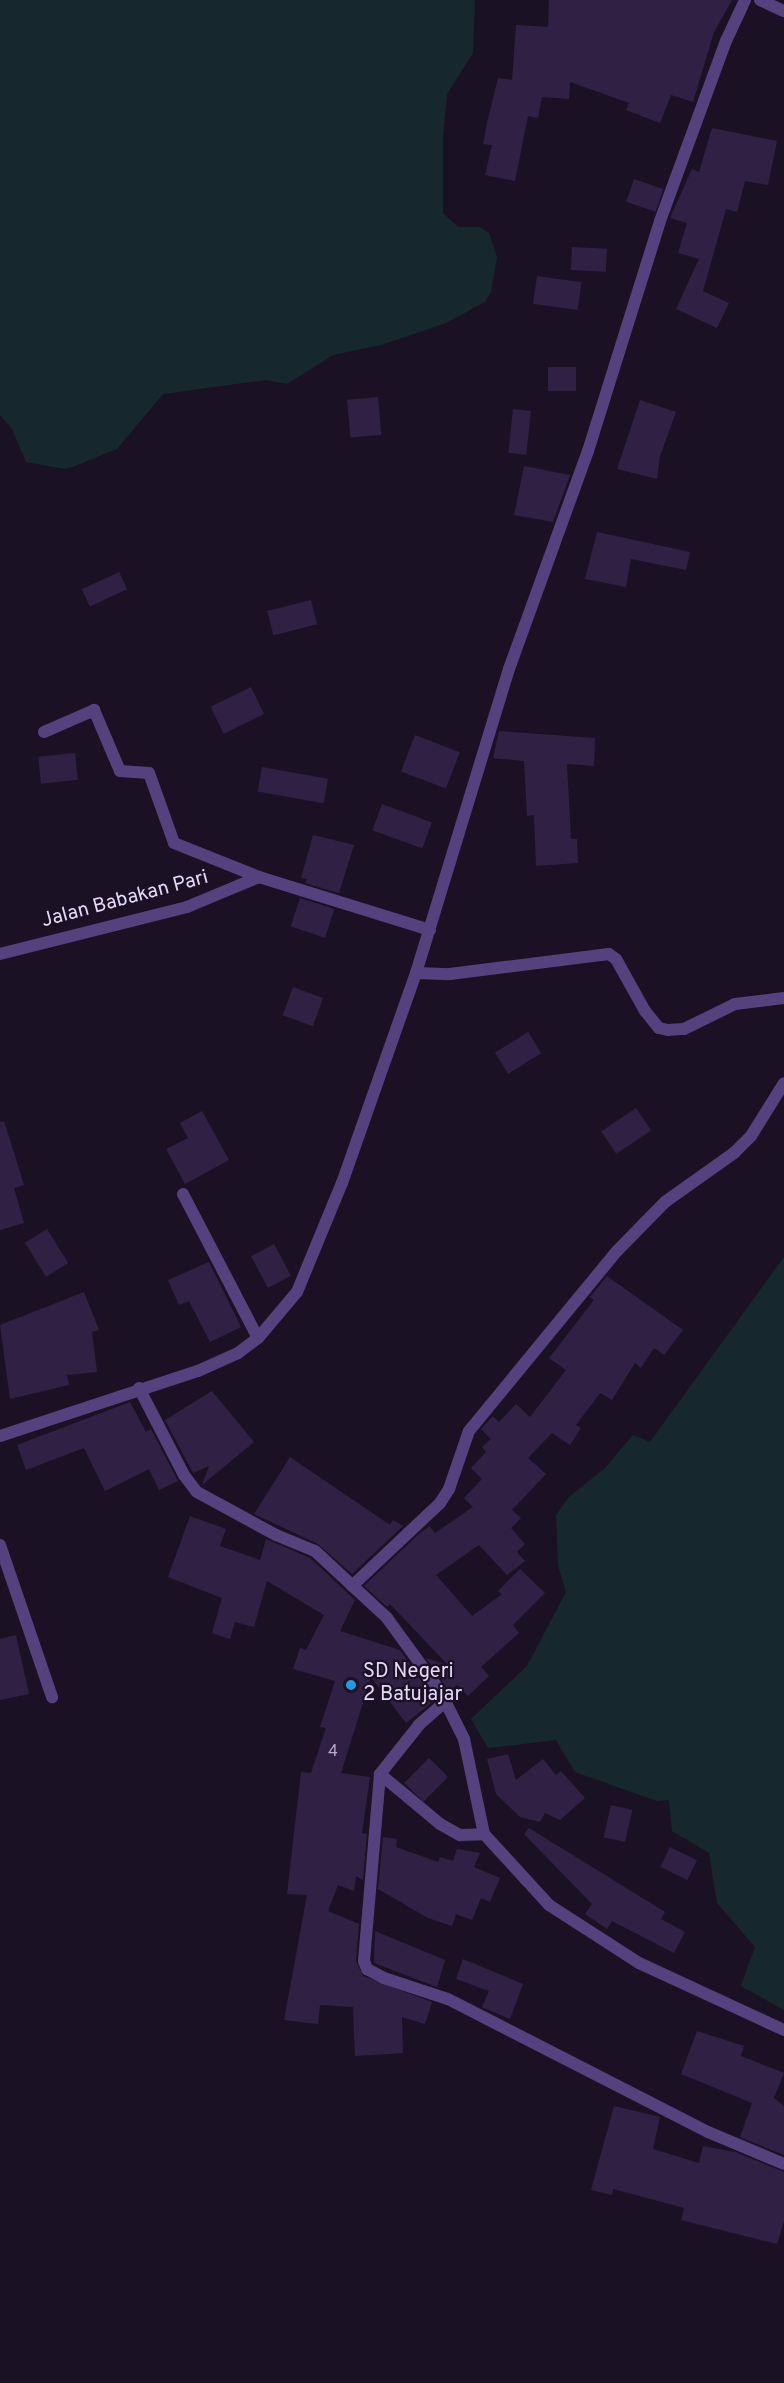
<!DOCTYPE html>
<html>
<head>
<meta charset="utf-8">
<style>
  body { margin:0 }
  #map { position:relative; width:784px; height:2383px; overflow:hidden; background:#1a1224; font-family:Overpass,sans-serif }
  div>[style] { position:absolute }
  .green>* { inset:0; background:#16282e }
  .building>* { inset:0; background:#302043; transform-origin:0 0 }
  .street>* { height:12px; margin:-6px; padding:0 6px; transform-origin:6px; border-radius:6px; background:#54427e }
  .dots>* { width:16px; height:16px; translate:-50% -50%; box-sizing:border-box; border:3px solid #1a1224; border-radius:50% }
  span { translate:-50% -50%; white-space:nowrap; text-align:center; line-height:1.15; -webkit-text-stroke:4.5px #1a1224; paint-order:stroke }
  .number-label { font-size:16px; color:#b8accd }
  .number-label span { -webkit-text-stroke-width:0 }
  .street-label { font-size:20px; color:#e6dafb }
  .poi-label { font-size:20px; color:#e6dafb }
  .left { translate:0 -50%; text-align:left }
</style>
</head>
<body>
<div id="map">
  <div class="green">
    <i style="clip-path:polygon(0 0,475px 0,473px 53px,447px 94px,443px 137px,443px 213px,458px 227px,480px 227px,489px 233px,497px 257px,491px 292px,485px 302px,446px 323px,381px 345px,333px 355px,287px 384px,266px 380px,163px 394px,117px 449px,75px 466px,65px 469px,26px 462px,12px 429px,0 415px)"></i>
    <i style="clip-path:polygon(784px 1257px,784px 2010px,741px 1986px,755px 1947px,717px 1903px,709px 1853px,672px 1831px,669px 1800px,657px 1801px,575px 1772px,556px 1740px,488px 1748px,471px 1719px,527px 1666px,566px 1592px,558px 1565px,556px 1515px,569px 1497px,605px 1468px,633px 1435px,650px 1442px)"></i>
  </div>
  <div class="building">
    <i style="clip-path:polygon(549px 0,732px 0,714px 32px,693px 102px,671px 95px,660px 123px,626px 110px,629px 103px,570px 82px,569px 99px,542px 97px,538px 118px,528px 116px,515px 181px,485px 175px,492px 145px,483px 144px,487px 123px,498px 78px,512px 80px,516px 25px,548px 27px)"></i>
    <i style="clip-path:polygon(712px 128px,777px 141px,768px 185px,745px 181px,737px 212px,726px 209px,703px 291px,729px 303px,717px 328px,676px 309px,699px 259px,678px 253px,687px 223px,670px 218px,692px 169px,699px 172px)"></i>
    <i style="left:634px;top:179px;width:31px;height:24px;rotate:19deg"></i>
    <i style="left:572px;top:247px;width:35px;height:23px;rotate:3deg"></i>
    <i style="left:537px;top:276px;width:45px;height:28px;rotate:8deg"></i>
    <i style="left:548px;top:367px;width:28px;height:24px"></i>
    <i style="left:378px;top:397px;width:38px;height:31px;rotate:85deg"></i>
    <i style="clip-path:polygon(640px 400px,676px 412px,660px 456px,657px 479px,617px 469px)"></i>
    <i style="left:513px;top:409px;width:18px;height:44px;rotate:6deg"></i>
    <i style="clip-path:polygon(524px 466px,570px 475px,553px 522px,514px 515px)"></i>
    <i style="clip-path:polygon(597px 532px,690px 552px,686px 570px,631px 559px,626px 587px,585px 579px)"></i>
    <i style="left:119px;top:572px;width:19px;height:41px;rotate:65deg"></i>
    <i style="left:311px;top:600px;width:25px;height:45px;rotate:76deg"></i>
    <i style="left:251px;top:687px;width:30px;height:45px;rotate:64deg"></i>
    <i style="clip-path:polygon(499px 731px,595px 738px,594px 766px,567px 764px,571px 839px,577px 839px,578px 863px,536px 866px,534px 815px,527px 816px,524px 761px,493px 758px)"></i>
    <i style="left:415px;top:735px;width:48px;height:39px;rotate:21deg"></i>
    <i style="left:75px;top:753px;width:27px;height:37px;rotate:84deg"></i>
    <i style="left:262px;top:767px;width:67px;height:25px;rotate:10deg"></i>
    <i style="left:382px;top:804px;width:53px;height:28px;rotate:20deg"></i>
    <i style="clip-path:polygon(313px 835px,354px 845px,339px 893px,305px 883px,307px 879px,301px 878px)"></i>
    <i style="left:300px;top:898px;width:36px;height:30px;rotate:18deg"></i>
    <i style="left:293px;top:987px;width:32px;height:30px;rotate:20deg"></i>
    <i style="left:528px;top:1032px;width:25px;height:39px;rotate:58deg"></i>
    <i style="left:636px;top:1108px;width:27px;height:42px;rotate:56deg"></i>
    <i style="clip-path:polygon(202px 1111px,229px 1160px,185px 1184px,166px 1149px,188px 1138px,180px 1123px)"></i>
    <i style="clip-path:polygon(4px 1121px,24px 1185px,14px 1188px,24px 1223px,0 1230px,0 1122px)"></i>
    <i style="left:47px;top:1229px;width:40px;height:26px;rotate:58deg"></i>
    <i style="left:274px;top:1244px;width:36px;height:26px;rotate:62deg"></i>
    <i style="clip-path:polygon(209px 1262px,241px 1327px,210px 1342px,189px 1301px,179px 1305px,168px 1280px)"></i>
    <i style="clip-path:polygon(607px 1276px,683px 1330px,664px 1355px,654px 1348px,641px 1368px,635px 1363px,612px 1400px,600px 1393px,576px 1425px,581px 1428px,570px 1445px,552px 1433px,528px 1458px,546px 1474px,512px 1510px,521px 1518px,511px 1528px,525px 1544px,517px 1552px,525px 1561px,507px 1575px,479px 1545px,436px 1575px,472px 1616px,502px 1594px,498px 1591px,520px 1569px,545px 1593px,513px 1625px,519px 1633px,481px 1667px,489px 1676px,468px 1696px,457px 1685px,449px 1691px,426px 1658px,448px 1665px,390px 1604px,387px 1607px,364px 1586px,420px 1533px,430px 1526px,435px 1533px,473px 1507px,464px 1498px,482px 1479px,471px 1468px,486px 1452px,482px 1447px,491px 1439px,481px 1429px,493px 1416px,499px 1422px,516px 1404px,530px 1417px,566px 1370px,549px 1358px,594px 1300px,590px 1297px)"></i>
    <i style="clip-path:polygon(84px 1292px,99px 1330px,92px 1332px,97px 1372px,67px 1375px,69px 1385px,10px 1399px,0 1325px)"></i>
    <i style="clip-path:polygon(212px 1391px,254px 1442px,202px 1485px,209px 1466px,193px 1473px,165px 1420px)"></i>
    <i style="clip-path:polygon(130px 1402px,146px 1432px,151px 1429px,178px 1481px,159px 1490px,149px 1469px,105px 1491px,84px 1448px,26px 1470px,17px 1445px)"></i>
    <i style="clip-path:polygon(290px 1457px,390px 1525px,393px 1520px,403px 1526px,352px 1574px,318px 1544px,254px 1514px)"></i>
    <i style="clip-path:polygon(190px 1516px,226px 1529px,220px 1546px,260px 1560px,266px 1539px,310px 1558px,355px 1600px,340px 1631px,400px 1650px,435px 1700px,406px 1723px,371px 1677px,341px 1773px,370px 1777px,362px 1833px,367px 1834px,363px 1880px,356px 1876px,354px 1891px,338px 1885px,328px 1911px,359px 1924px,356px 1961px,363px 1976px,432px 2002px,425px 2024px,402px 2017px,403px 2053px,355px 2056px,353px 2007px,320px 2005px,318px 2024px,284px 2020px,307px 1895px,287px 1894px,301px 1772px,311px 1773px,326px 1728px,320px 1727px,335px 1681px,293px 1669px,300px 1648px,306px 1650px,324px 1615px,267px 1581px,254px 1627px,235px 1622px,230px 1639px,212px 1633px,222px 1598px,168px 1577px)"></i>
    <i style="clip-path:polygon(16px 1635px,29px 1694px,0 1700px,0 1639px)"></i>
    <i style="clip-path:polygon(508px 1754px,516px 1780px,543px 1759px,556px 1775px,561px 1771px,585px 1798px,560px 1820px,545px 1813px,540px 1822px,520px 1817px,496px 1794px,487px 1759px)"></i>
    <i style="left:429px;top:1758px;width:27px;height:35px;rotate:45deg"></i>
    <i style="left:611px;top:1805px;width:22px;height:33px;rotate:13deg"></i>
    <i style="clip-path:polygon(529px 1828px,665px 1912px,661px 1919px,685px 1932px,674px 1953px,612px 1921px,607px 1929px,585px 1914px,592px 1904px,524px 1834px)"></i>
    <i style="clip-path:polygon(383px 1837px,397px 1839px,396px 1847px,438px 1862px,440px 1857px,453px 1861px,457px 1849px,480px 1853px,474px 1867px,500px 1878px,490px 1902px,481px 1898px,472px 1920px,456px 1914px,452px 1926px,428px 1918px,378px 1889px)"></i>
    <i style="left:670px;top:1847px;width:30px;height:22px;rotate:26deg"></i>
    <i style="clip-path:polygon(375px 1931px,445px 1960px,437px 1987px,374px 1963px)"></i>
    <i style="clip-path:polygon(463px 1959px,523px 1984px,510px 2019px,482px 2007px,489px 1991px,456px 1979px)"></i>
    <i style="clip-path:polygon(697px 2031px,744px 2046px,741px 2056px,784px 2073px,774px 2098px,784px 2106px,784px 2155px,740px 2137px,752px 2103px,681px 2074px)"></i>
    <i style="clip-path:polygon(614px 2106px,660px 2117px,653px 2149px,699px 2163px,703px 2146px,735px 2152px,784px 2172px,784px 2221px,777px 2244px,681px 2220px,684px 2208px,613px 2189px,612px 2195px,591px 2190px)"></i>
  </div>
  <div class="street">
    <i style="left:760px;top:0;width:26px;rotate:25deg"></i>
    <i style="left:44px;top:732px;width:55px;rotate:-23.7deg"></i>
    <i style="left:94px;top:710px;width:66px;rotate:66.9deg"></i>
    <i style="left:120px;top:771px;width:29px;rotate:4deg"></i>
    <i style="left:149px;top:773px;width:74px;rotate:70.3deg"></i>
    <i style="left:174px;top:843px;width:92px;rotate:21.8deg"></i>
    <i style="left:0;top:954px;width:193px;rotate:-14.1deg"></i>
    <i style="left:187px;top:907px;width:78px;rotate:-22.6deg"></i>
    <i style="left:259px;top:877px;width:179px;rotate:17.2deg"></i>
    <i style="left:416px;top:973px;width:34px;rotate:2deg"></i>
    <i style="left:450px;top:974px;width:160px;rotate:-7.2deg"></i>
    <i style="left:609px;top:954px;width:9px;rotate:36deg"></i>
    <i style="left:616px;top:959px;width:60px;rotate:60.9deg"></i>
    <i style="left:645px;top:1011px;width:22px;rotate:51deg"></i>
    <i style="left:659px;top:1028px;width:9px;rotate:13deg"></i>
    <i style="left:668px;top:1030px;width:16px;rotate:-4deg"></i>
    <i style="left:684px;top:1029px;width:57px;rotate:-26.1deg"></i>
    <i style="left:735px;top:1004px;width:49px;rotate:-7deg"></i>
    <i style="left:183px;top:1194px;width:162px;rotate:62.5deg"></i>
    <i style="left:139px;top:1388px;width:98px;rotate:62.7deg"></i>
    <i style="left:184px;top:1475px;width:21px;rotate:53deg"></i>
    <i style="left:197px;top:1492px;width:90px;rotate:28.6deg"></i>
    <i style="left:276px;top:1535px;width:42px;rotate:22.3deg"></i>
    <i style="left:315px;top:1551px;width:98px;rotate:42.9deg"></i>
    <i style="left:387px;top:1618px;width:90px;rotate:54deg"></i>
    <i style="left:440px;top:1691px;width:54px;rotate:63.4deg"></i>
    <i style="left:464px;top:1739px;width:97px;rotate:78.1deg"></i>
    <i style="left:484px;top:1834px;width:96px;rotate:47.5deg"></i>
    <i style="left:549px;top:1905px;width:107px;rotate:32.8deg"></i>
    <i style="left:639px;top:1963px;width:160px;rotate:24.8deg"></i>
    <i style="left:0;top:1436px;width:208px;rotate:-18.2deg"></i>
    <i style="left:198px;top:1371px;width:44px;rotate:-24.2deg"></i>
    <i style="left:238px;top:1353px;width:25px;rotate:-37deg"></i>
    <i style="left:258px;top:1338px;width:60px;rotate:-49.7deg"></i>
    <i style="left:297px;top:1292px;width:118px;rotate:-67.6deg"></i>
    <i style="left:342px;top:1183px;width:223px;rotate:-70.6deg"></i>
    <i style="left:416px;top:973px;width:318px;rotate:-73deg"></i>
    <i style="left:509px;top:669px;width:232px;rotate:-70.1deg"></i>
    <i style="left:588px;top:451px;width:241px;rotate:-72.6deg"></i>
    <i style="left:660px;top:221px;width:192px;rotate:-69.9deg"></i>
    <i style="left:726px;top:41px;width:45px;rotate:-65.1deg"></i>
    <i style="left:0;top:1545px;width:161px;rotate:71.1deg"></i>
    <i style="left:352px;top:1586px;width:121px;rotate:-43.3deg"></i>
    <i style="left:440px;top:1503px;width:17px;rotate:-57deg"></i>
    <i style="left:449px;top:1489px;width:61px;rotate:-71deg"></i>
    <i style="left:469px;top:1431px;width:233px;rotate:-50.6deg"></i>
    <i style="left:617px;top:1251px;width:69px;rotate:-45.6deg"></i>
    <i style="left:665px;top:1202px;width:85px;rotate:-35.4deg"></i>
    <i style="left:734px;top:1153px;width:24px;rotate:-45deg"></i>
    <i style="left:751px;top:1136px;width:62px;rotate:-58.1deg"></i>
    <i style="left:445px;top:1702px;width:35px;rotate:139deg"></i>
    <i style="left:419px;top:1725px;width:63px;rotate:128.5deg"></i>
    <i style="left:380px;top:1774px;width:188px;rotate:94.9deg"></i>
    <i style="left:364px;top:1961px;width:9px;rotate:69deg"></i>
    <i style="left:367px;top:1969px;width:19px;rotate:28deg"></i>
    <i style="left:384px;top:1978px;width:67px;rotate:18.2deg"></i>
    <i style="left:448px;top:1999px;width:292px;rotate:27.1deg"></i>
    <i style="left:708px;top:2132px;width:82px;rotate:22.8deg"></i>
    <i style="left:380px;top:1774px;width:78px;rotate:39.8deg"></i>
    <i style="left:440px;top:1824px;width:23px;rotate:29deg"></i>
    <i style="left:460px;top:1835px;width:24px;rotate:-2deg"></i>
  </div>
  <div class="dots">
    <i style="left:351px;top:1685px;background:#1c9ce4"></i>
  </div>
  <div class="number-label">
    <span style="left:333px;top:1752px">4</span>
  </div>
  <div class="street-label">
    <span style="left:125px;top:900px;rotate:-15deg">Jalan Babakan Pari</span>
  </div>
  <div class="poi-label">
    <span class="left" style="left:363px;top:1684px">SD Negeri<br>2 Batujajar</span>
  </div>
</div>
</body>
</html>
